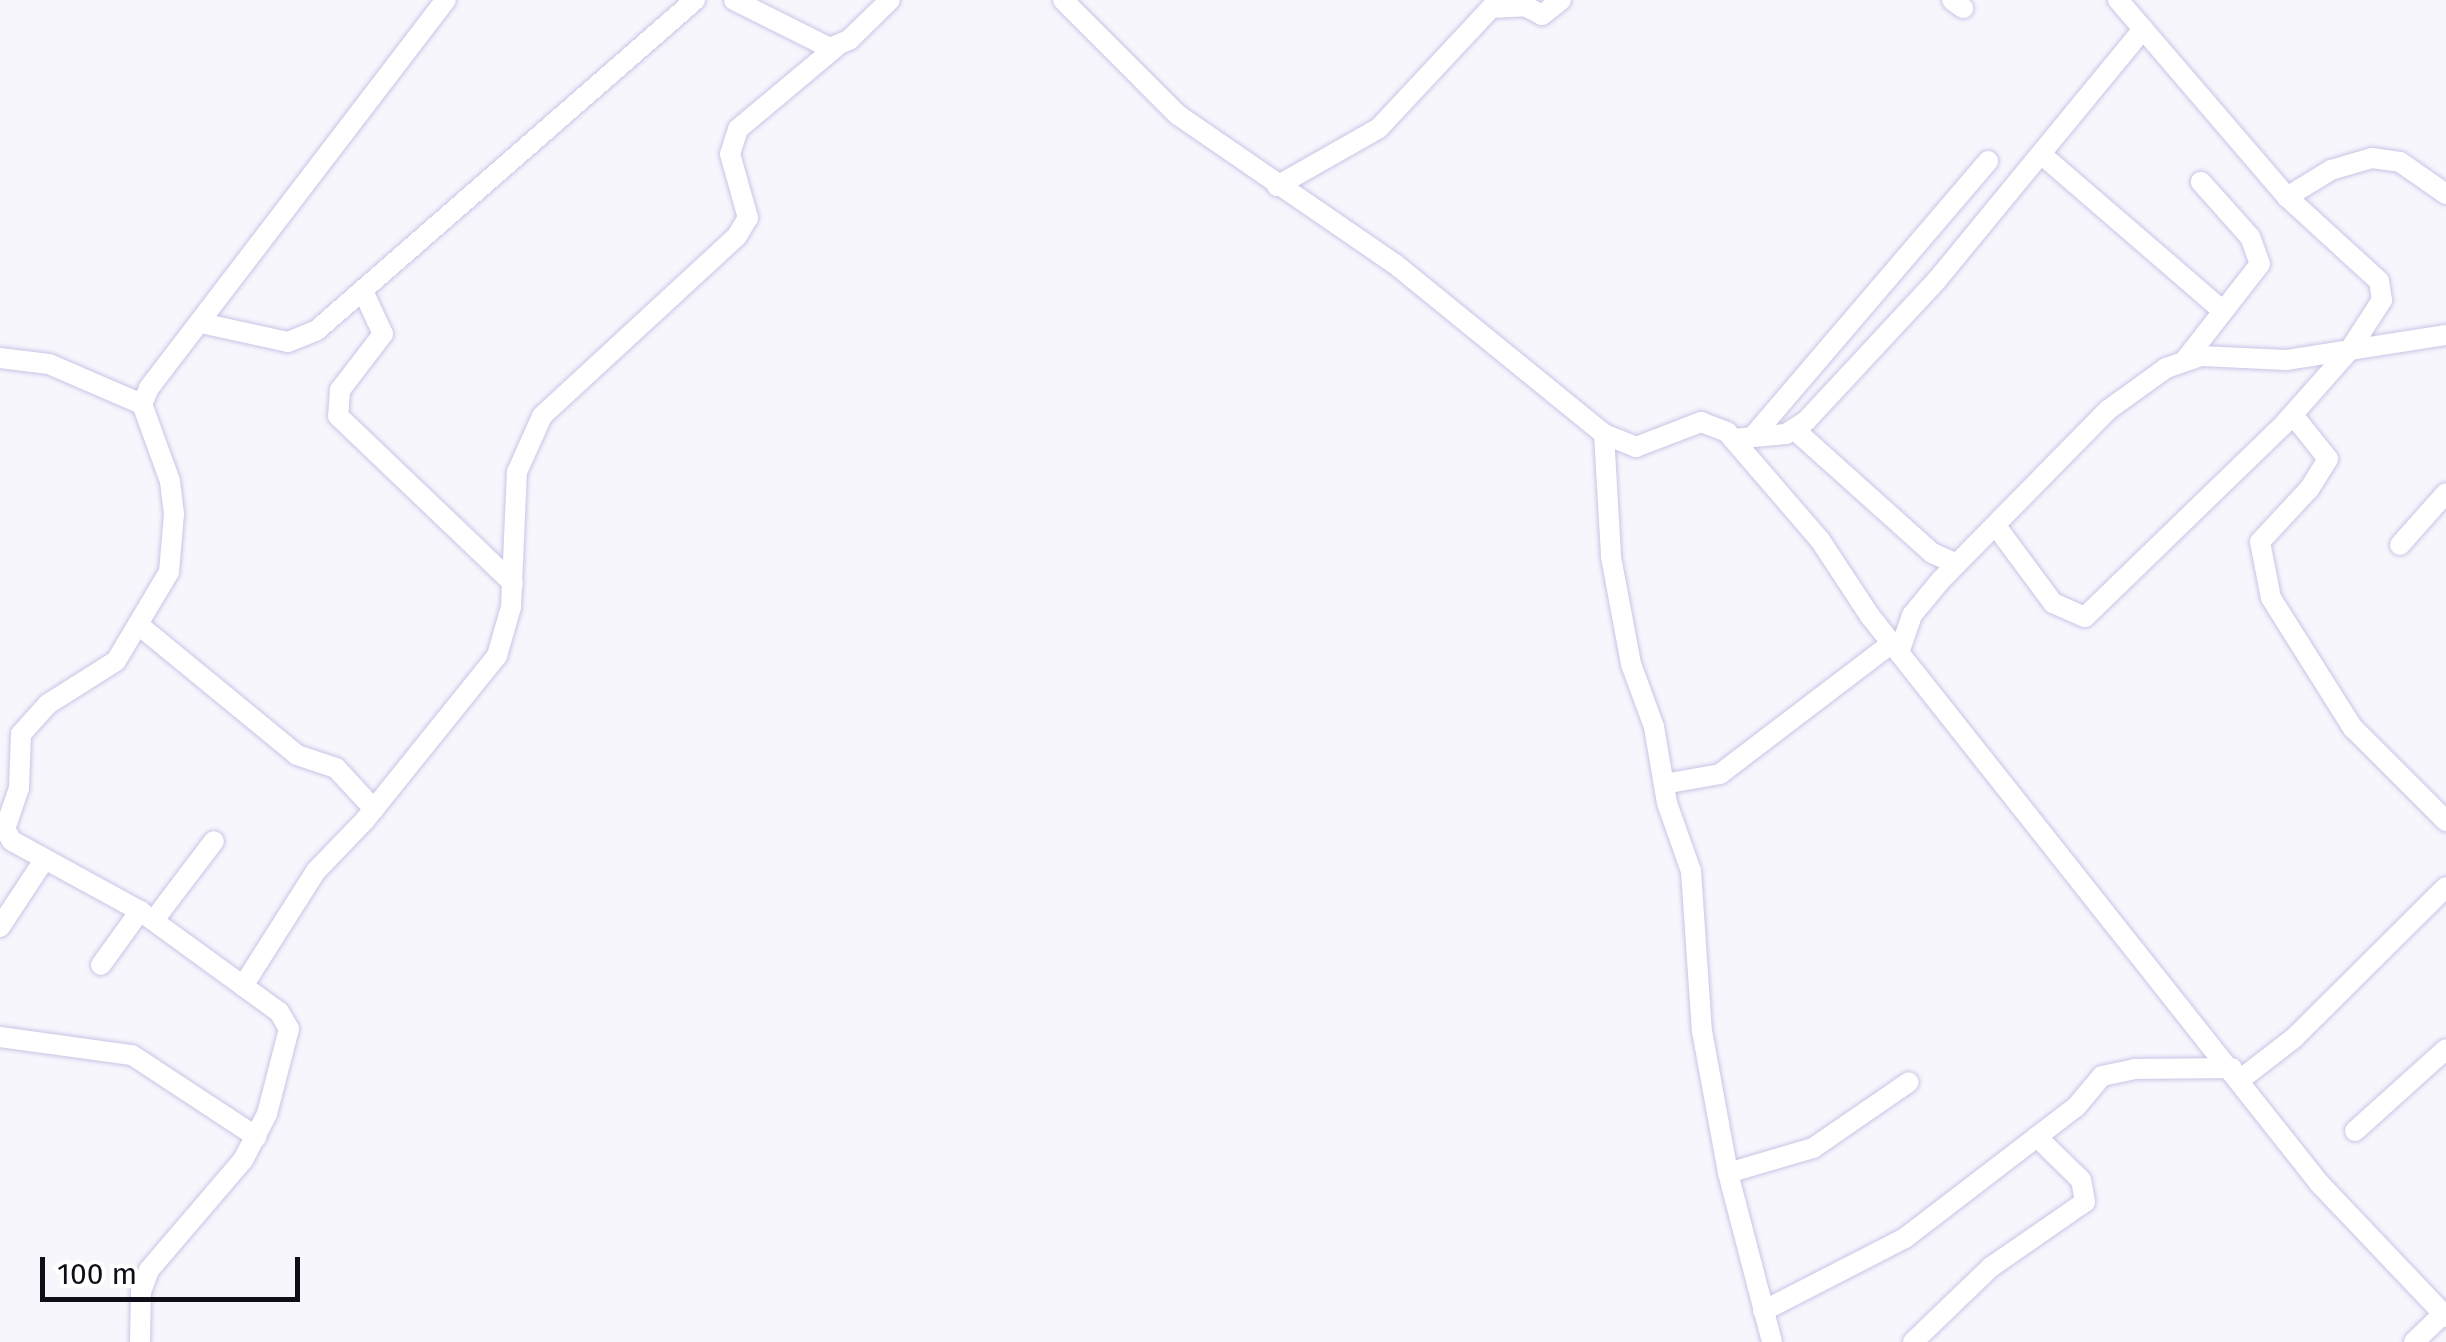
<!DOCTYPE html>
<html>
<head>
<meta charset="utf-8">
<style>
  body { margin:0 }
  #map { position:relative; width:2446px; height:1342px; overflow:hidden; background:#f7f6fd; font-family:"Fira Sans",sans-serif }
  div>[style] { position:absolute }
  .roads { filter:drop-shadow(0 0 2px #cbc3e5) drop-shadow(0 0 2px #cbc3e5) }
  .minor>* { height:20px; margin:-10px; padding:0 10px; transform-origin:10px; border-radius:10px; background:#fff }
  span { translate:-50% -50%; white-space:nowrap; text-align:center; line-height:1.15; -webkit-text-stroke:10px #fff; paint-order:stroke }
  .scale { position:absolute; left:40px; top:1257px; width:260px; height:45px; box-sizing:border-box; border:5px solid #100d19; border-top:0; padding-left:12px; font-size:30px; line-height:35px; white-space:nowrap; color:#100d19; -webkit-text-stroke:8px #fff; paint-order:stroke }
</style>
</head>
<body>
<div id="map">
  <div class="roads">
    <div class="minor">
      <i style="left:734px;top:0;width:107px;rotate:26.6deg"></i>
      <i style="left:830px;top:48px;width:21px;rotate:-23deg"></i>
      <i style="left:849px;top:40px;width:57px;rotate:-44.3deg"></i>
      <i style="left:1063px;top:0;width:163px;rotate:45deg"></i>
      <i style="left:1178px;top:115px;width:263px;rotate:34.5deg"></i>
      <i style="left:1395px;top:264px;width:269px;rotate:39.1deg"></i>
      <i style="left:1604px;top:434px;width:35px;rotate:22deg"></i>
      <i style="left:1636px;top:447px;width:70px;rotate:-21deg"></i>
      <i style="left:1701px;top:422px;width:28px;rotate:21deg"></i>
      <i style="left:1727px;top:432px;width:143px;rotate:49.3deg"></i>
      <i style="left:1820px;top:540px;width:91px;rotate:56.7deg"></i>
      <i style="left:1870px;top:616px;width:723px;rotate:51.62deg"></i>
      <i style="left:2319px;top:1183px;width:185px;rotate:46.5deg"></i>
      <i style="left:1952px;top:0;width:14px;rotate:36deg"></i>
      <i style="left:2041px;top:154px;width:239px;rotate:40.8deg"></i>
      <i style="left:1277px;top:186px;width:117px;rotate:-29.6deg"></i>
      <i style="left:1379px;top:128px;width:164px;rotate:-47deg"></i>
      <i style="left:1491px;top:8px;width:34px;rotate:-3deg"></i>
      <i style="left:1525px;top:6px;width:19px;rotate:28deg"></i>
      <i style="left:1542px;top:15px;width:24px;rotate:-38deg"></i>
      <i style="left:2287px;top:197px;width:52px;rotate:-31.5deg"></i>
      <i style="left:2331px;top:170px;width:43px;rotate:-16.3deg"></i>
      <i style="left:2372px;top:158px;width:28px;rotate:8deg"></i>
      <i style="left:2400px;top:162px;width:56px;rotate:34.8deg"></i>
      <i style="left:363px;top:291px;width:47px;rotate:65.1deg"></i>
      <i style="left:383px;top:334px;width:71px;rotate:127.5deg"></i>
      <i style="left:340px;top:390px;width:26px;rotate:94deg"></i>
      <i style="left:338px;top:416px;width:242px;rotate:43.7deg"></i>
      <i style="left:201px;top:323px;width:89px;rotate:12.3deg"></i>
      <i style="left:288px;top:342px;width:31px;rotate:-22deg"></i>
      <i style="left:317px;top:330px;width:502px;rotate:-41.12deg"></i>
      <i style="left:0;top:358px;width:49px;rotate:7deg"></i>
      <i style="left:49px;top:364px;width:101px;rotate:23.3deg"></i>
      <i style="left:2186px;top:359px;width:120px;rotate:-52.1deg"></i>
      <i style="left:2260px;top:264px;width:29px;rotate:-110deg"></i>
      <i style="left:2250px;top:237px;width:74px;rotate:-131.7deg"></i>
      <i style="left:2293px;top:415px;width:56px;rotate:51.5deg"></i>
      <i style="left:2328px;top:459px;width:36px;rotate:122deg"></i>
      <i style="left:2309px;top:489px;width:72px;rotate:132.8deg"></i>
      <i style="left:2260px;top:542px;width:57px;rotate:78.9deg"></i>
      <i style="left:2271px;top:598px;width:154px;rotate:57.8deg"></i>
      <i style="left:2353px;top:728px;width:132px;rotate:45deg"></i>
      <i style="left:1795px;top:430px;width:184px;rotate:41.9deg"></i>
      <i style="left:1932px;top:553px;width:27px;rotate:24deg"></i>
      <i style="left:1604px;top:434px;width:123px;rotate:86.7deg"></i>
      <i style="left:1611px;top:557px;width:109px;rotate:79.4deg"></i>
      <i style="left:1631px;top:664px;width:67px;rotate:69.9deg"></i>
      <i style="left:1654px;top:727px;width:77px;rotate:80.3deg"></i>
      <i style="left:1667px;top:803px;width:72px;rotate:70.6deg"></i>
      <i style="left:1691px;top:871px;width:160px;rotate:86.1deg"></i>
      <i style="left:1702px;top:1031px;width:144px;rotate:79.6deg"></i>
      <i style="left:1728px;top:1173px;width:175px;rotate:75.4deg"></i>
      <i style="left:1755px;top:434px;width:359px;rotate:-49.5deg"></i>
      <i style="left:1733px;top:439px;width:53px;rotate:-5.4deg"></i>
      <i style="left:1786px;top:434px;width:24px;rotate:-33deg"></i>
      <i style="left:1806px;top:421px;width:192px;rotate:-47.1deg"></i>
      <i style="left:1937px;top:280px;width:325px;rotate:-50.6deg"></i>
      <i style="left:1996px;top:526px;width:96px;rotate:53.5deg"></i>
      <i style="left:2053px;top:603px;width:35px;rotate:24deg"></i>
      <i style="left:2085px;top:617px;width:279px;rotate:-44.1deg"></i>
      <i style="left:2285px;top:423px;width:96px;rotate:-48.4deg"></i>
      <i style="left:2349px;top:351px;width:61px;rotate:-57.1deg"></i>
      <i style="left:2382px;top:300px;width:19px;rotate:-99deg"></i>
      <i style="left:2379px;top:281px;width:125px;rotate:-137.6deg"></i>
      <i style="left:2287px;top:197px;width:260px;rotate:-130.6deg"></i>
      <i style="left:2400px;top:545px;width:69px;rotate:-48.5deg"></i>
      <i style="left:140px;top:626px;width:203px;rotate:39.4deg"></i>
      <i style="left:297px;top:755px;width:41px;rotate:18.4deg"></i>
      <i style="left:336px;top:768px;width:56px;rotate:47.2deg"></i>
      <i style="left:1900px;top:650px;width:37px;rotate:-71deg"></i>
      <i style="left:1912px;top:615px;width:44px;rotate:-50.5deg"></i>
      <i style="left:1940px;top:581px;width:240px;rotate:-45.5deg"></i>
      <i style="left:2108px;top:410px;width:72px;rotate:-35.9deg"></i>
      <i style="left:2166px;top:368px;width:37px;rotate:-19deg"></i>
      <i style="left:2201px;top:356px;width:85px;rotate:2.7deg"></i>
      <i style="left:2286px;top:360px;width:162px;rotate:-8.9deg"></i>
      <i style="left:1664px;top:784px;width:57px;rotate:-10.1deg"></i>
      <i style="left:1720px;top:774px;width:218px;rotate:-37.3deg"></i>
      <i style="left:154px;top:920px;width:99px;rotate:-52.8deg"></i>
      <i style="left:0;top:927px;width:80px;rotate:-56.7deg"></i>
      <i style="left:101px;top:965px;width:67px;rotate:-54.2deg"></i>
      <i style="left:243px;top:986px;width:136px;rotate:-57.6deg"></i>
      <i style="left:316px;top:871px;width:71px;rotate:-46.1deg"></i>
      <i style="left:365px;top:820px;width:211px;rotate:-51.2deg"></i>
      <i style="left:497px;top:656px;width:51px;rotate:-74.1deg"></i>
      <i style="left:511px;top:607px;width:135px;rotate:-87.5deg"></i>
      <i style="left:517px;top:472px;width:61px;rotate:-65.9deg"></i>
      <i style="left:542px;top:416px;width:265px;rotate:-42.7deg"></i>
      <i style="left:737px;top:236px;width:21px;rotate:-59deg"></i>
      <i style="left:748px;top:218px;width:66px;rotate:-105.7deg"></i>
      <i style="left:730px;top:154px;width:26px;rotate:-72deg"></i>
      <i style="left:738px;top:129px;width:128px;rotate:-39.9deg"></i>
      <i style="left:0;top:1037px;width:133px;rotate:7.8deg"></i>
      <i style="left:132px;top:1055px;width:149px;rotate:33.3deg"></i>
      <i style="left:2241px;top:1079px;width:67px;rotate:-37.7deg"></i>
      <i style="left:2294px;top:1038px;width:214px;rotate:-44.8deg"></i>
      <i style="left:2355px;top:1131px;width:122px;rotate:-42deg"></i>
      <i style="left:1728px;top:1173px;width:89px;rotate:-16.4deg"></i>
      <i style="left:1813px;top:1148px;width:116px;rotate:-34.5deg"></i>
      <i style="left:1763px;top:1311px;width:160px;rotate:-27.2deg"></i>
      <i style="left:1905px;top:1238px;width:215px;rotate:-37.5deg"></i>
      <i style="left:2076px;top:1107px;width:40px;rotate:-50deg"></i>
      <i style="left:2102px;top:1076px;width:34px;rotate:-12deg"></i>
      <i style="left:2135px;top:1069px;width:97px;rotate:-0.6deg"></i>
      <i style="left:140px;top:1342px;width:50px;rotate:-88.9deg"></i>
      <i style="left:141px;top:1292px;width:23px;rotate:-70deg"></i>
      <i style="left:149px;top:1270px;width:145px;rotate:-49.5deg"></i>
      <i style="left:243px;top:1160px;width:52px;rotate:-62.4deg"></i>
      <i style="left:267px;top:1114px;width:88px;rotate:-75.5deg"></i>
      <i style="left:289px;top:1029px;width:20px;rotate:-120deg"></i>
      <i style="left:279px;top:1012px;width:172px;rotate:-144deg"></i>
      <i style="left:140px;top:911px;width:146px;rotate:-151.3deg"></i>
      <i style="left:12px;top:841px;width:14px;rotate:-120deg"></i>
      <i style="left:5px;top:829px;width:43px;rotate:-71.1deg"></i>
      <i style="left:19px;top:788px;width:54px;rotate:-87.9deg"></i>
      <i style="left:21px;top:734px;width:40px;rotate:-48deg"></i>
      <i style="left:48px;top:704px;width:80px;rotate:-32.3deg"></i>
      <i style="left:116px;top:661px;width:104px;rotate:-59.2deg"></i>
      <i style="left:169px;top:572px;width:58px;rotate:-85.1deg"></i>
      <i style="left:174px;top:514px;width:33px;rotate:-97deg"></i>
      <i style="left:170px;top:481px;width:82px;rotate:-110deg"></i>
      <i style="left:142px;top:404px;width:17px;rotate:-66deg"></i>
      <i style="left:149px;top:388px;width:489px;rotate:-52.6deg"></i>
      <i style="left:1913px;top:1342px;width:108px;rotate:-43.9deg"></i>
      <i style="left:1991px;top:1267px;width:114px;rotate:-34.7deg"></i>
      <i style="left:2085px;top:1202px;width:22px;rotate:-100deg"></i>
      <i style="left:2081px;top:1180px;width:62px;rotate:-135.7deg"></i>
      <i style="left:2414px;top:1342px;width:40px;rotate:-44deg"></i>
    </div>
  </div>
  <div class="scale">100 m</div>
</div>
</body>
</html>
